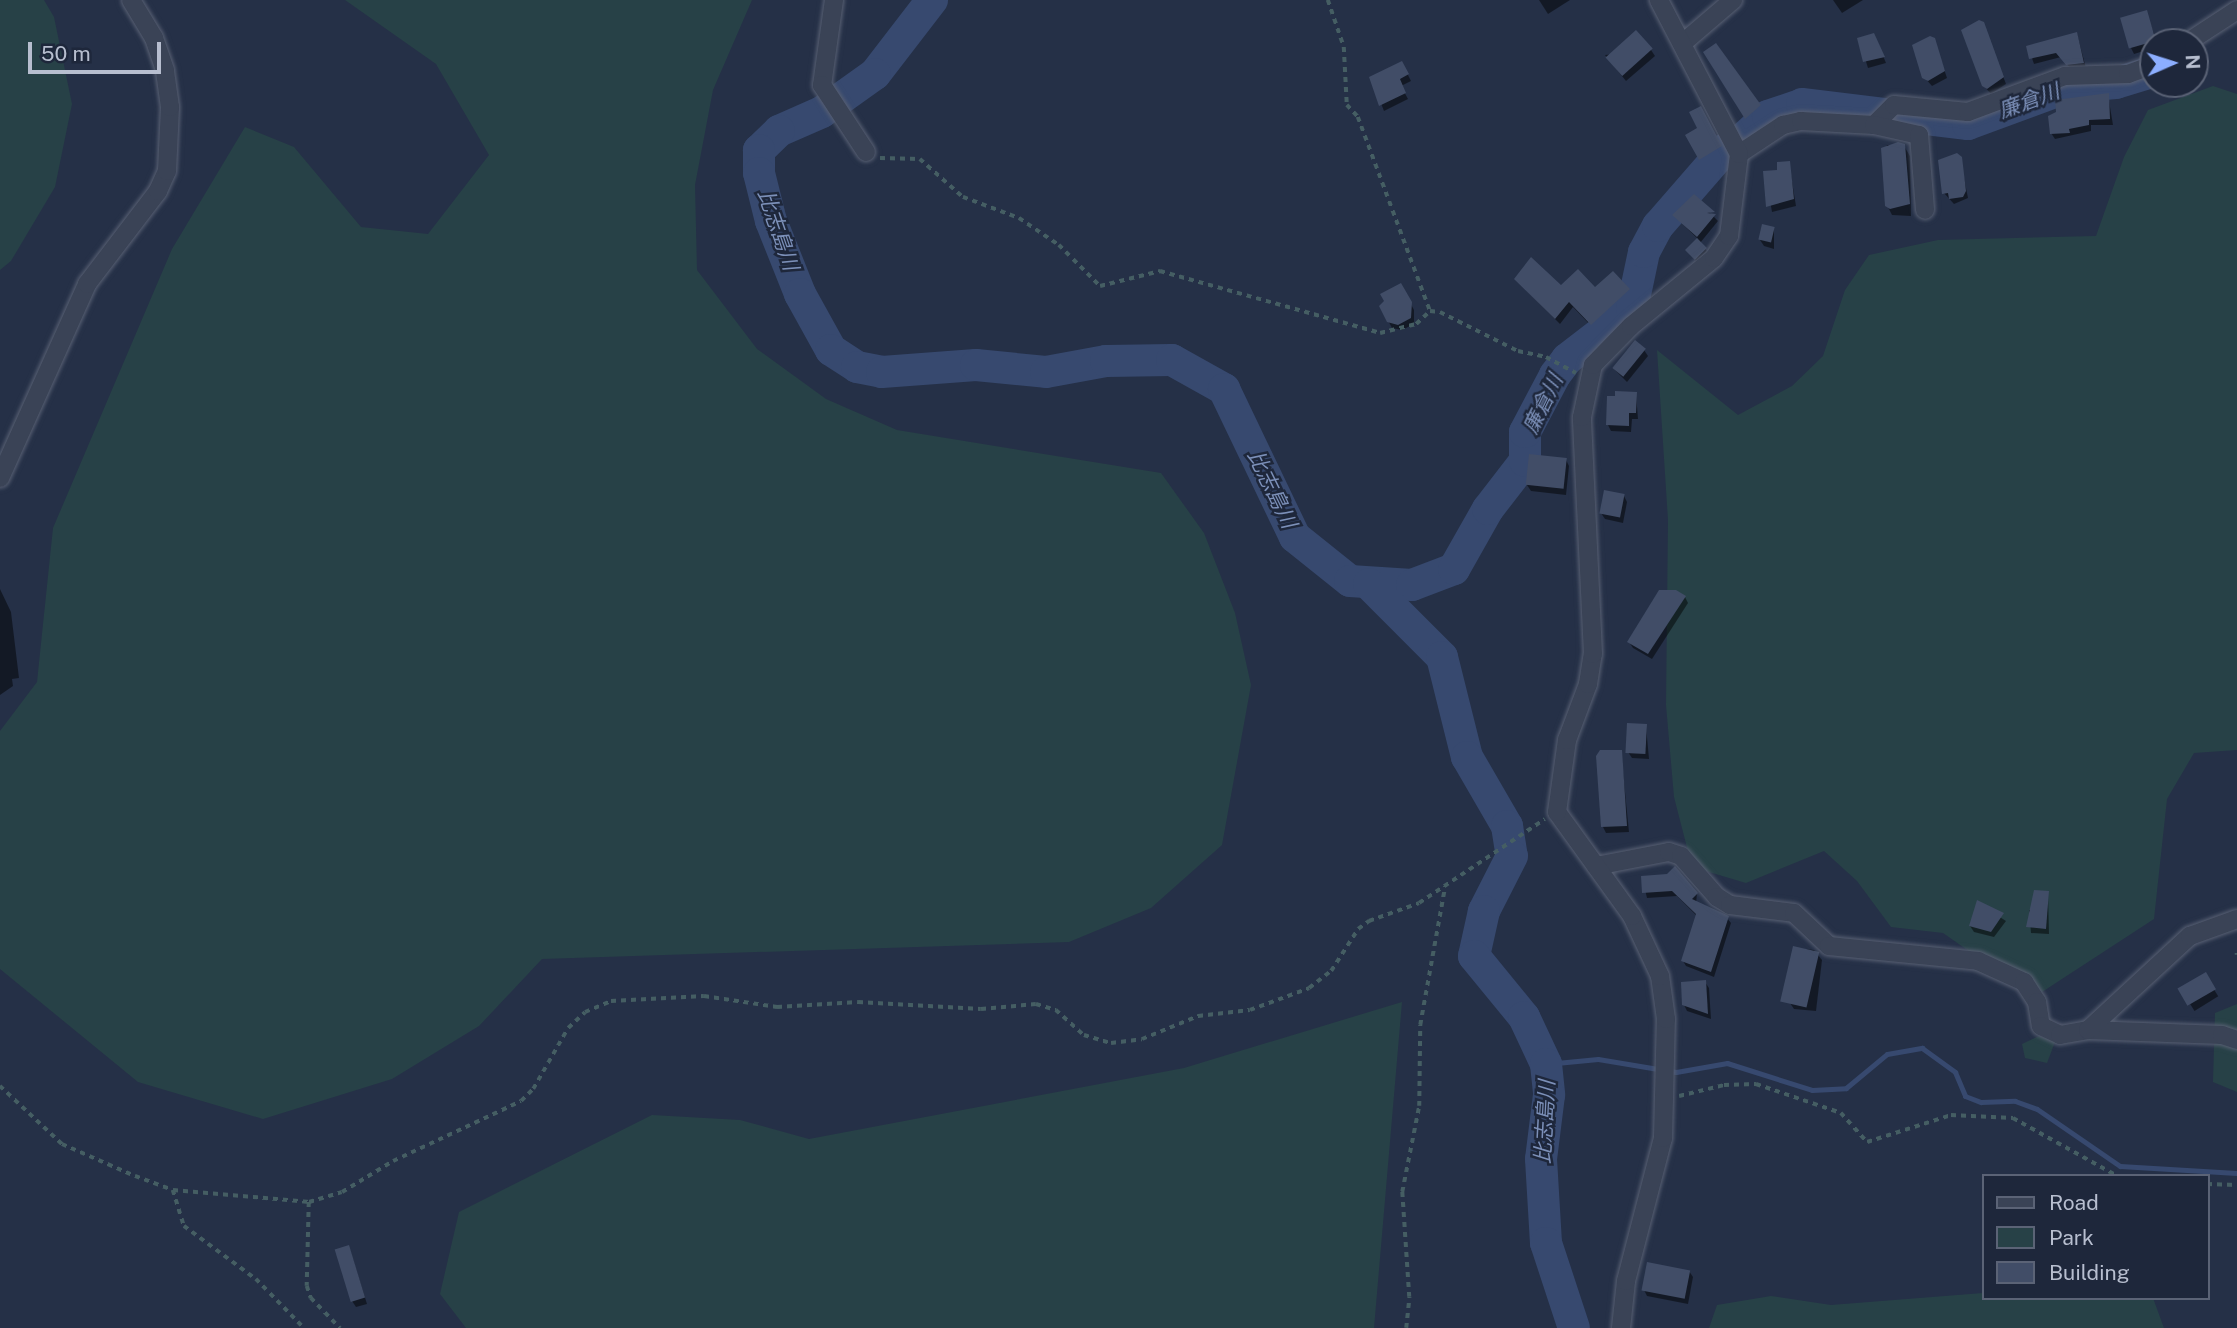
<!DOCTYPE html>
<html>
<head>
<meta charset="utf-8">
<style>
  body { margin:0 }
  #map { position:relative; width:2237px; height:1328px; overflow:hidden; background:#253047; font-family:"Public Sans","Noto Sans JP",sans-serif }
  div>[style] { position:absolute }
  .green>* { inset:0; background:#274147 }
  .shadow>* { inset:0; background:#0007; transform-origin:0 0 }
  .stream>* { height:5px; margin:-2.5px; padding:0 2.5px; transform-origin:2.5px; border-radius:2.5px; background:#37496f }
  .river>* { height:32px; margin:-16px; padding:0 16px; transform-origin:16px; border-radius:16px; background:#37496f }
  .building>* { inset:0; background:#414d67; transform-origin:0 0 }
  .path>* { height:3.5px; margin-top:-1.75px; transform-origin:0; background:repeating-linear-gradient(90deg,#455e63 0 5px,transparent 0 10px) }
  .roads { filter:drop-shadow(0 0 2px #586073) drop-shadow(0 0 2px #586073) }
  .minor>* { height:18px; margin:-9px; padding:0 9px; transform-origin:9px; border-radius:9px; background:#3a4356 }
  span { translate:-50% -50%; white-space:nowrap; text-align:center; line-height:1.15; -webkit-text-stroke:5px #1e273b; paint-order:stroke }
  .water-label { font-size:21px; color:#7c90b9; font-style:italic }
  .legend { position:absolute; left:1982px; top:1174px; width:228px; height:126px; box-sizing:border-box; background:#1e273b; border:2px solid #5b6376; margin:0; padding:9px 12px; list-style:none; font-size:21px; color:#b7becf }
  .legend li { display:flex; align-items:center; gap:14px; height:35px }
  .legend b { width:35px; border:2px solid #5b6376 }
  .north { position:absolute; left:2139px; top:28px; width:70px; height:70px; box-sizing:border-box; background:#1e273b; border:2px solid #5b6376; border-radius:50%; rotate:87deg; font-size:19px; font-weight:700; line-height:28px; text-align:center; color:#b7becf }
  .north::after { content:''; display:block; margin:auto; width:24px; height:32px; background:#8caeff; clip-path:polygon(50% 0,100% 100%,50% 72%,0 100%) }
  .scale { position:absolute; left:28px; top:42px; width:133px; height:32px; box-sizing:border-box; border:4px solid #b7becf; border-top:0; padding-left:9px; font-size:21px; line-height:24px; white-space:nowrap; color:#b7becf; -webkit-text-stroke:5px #1e273b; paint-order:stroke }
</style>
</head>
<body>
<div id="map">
  <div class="green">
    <i style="clip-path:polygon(0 0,44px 0,54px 17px,72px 104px,55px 187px,11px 261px,0 270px)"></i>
    <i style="clip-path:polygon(345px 0,752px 0,713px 90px,695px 185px,697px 270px,757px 349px,826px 399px,897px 430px,1161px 473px,1204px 533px,1235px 613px,1251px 685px,1222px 845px,1151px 908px,1069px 942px,542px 959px,479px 1026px,392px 1079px,263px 1119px,138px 1082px,0 969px,0 731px,37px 682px,53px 528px,172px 249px,245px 127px,294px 147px,361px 227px,428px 234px,489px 155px,436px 64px)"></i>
    <i style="clip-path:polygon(2213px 86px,2237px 94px,2237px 750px,2194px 753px,2167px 799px,2154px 919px,2042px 992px,1986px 963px,1943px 933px,1891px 927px,1857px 881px,1824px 851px,1746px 883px,1692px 867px,1674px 797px,1666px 705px,1668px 520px,1657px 350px,1738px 415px,1792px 386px,1823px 356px,1845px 290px,1869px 255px,1938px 240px,2096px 236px,2124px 157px,2148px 110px)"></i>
    <i style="clip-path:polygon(1402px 1002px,1374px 1328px,466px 1328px,440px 1294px,459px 1212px,652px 1115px,740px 1120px,809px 1139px,1184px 1068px)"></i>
    <i style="clip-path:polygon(2237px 1004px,2237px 1092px,2213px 1082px,2215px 1013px)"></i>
    <i style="clip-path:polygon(2039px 1036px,2055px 1042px,2047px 1063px,2025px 1058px,2022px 1044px)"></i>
    <i style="clip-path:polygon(1983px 1293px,1983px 1298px,2153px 1298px,2164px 1328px,1709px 1328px,1717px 1305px,1771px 1296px,1831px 1305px)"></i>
  </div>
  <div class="shadow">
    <i style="clip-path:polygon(1539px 0,1570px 0,1548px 14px)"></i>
    <i style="clip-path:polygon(1833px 0,1863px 0,1842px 13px)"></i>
    <i style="clip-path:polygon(2146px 12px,2157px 42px,2153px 48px,2134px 54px,2131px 48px)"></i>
    <i style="clip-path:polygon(1983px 24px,2006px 84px,1991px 94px,1983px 85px,1963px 30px)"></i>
    <i style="clip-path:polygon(2077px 34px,2086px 68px,2071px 69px,2061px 57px,2034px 64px,2028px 47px)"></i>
    <i style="clip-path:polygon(1859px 39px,1877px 41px,1886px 63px,1868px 68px)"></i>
    <i style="clip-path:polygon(1934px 39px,1947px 78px,1932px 86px,1924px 77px)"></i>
    <i style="clip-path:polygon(1651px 50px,1655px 56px,1626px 81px,1605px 55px)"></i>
    <i style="clip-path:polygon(1705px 52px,1759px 106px,1762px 112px,1749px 123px)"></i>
    <i style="clip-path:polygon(1402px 63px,1411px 81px,1401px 86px,1408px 99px,1384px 111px,1371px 78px)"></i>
    <i style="clip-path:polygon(2108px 95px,2113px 125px,2091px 125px,2091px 131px,2055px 139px,2051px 133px)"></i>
    <i style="clip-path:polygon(1700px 108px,1724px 152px,1704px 165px,1688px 135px,1700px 129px)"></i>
    <i style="clip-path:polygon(1887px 145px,1904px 146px,1910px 156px,1911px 216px,1892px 215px,1887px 205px,1883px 168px)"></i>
    <i style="clip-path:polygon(1960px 158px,1968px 198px,1954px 204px,1944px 193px)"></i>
    <i style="clip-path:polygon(1789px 163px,1796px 206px,1772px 212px,1765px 172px,1779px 171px)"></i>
    <i style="clip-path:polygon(1694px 197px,1718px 221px,1700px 243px,1707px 251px,1696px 261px,1687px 250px,1698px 239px,1674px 216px)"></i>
    <i style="clip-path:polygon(1774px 228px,1774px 249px,1764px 246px,1760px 240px)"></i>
    <i style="clip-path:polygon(1532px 259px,1561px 288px,1628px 290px,1632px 296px,1595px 330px,1573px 307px,1560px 324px,1515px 279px)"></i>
    <i style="clip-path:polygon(1401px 285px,1414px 310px,1414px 324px,1402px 330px,1392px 328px,1381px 307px)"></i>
    <i style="clip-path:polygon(1644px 350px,1648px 356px,1627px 382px,1614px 369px)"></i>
    <i style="clip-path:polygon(1636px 393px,1638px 419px,1632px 419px,1631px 432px,1611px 431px,1608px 425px)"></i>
    <i style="clip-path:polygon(1566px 460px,1569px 466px,1566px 495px,1531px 491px,1527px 485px)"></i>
    <i style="clip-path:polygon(1624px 496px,1627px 502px,1623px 523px,1605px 519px,1601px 513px)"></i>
    <i style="clip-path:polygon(0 589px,11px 612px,19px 678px,12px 679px,13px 686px,0 695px)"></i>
    <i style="clip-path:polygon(1685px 597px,1688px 603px,1652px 659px,1633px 648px,1629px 642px)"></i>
    <i style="clip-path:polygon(1646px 726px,1649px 759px,1632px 758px,1628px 752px)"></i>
    <i style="clip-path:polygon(1621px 752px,1629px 832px,1606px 833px,1603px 827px)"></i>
    <i style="clip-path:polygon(1642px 877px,1697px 894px,1696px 903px,1727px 918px,1731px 923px,1714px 977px,1686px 966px,1683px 961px,1697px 916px,1677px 896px,1647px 898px)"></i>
    <i style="clip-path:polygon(2048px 892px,2049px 934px,2031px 933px,2029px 910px,2035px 910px)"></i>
    <i style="clip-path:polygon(1978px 903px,2006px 921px,1994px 937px,1974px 932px,1970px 926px)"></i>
    <i style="clip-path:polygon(1795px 948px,1814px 950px,1822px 960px,1816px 1011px,1794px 1009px,1790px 1003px)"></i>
    <i style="left:2205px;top:975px;width:25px;height:28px;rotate:58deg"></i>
    <i style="clip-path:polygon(1705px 982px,1709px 988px,1711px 1019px,1687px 1011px,1684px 1005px)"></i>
    <i style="clip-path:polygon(351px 1253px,367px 1304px,356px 1307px,352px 1301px)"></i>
    <i style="clip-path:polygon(1689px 1271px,1693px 1277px,1688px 1304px,1647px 1296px,1644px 1290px)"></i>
  </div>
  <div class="stream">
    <i style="left:1546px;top:1064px;width:52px;rotate:-5.5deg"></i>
    <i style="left:1598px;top:1059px;width:79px;rotate:9.5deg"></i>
    <i style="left:1676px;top:1072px;width:52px;rotate:-10deg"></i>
    <i style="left:1727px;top:1063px;width:89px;rotate:17.6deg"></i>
    <i style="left:1812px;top:1090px;width:34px;rotate:-3deg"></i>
    <i style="left:1846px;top:1088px;width:53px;rotate:-39.7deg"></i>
    <i style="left:1887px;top:1054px;width:36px;rotate:-10deg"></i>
    <i style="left:1922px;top:1048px;width:41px;rotate:36deg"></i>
    <i style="left:1955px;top:1072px;width:26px;rotate:67deg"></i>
    <i style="left:1965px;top:1096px;width:17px;rotate:21deg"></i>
    <i style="left:1981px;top:1102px;width:34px;rotate:-2deg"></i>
    <i style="left:2015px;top:1101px;width:23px;rotate:20deg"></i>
    <i style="left:2037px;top:1109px;width:101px;rotate:34.5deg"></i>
    <i style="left:2120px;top:1166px;width:117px;rotate:3.4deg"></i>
  </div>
  <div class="river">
    <i style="left:932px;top:0;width:93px;rotate:127.6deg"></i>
    <i style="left:875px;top:74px;width:65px;rotate:144.4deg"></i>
    <i style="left:822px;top:112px;width:47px;rotate:156.2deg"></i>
    <i style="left:779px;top:131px;width:28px;rotate:136deg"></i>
    <i style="left:759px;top:150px;width:23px;rotate:90deg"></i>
    <i style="left:759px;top:173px;width:49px;rotate:76deg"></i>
    <i style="left:771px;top:221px;width:79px;rotate:68.3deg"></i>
    <i style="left:800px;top:294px;width:64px;rotate:61deg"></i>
    <i style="left:831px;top:350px;width:31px;rotate:33deg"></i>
    <i style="left:857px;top:367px;width:25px;rotate:11deg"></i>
    <i style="left:882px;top:372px;width:94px;rotate:-4.3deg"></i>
    <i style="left:976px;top:365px;width:70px;rotate:5.7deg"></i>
    <i style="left:1046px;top:372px;width:61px;rotate:-10.4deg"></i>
    <i style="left:1106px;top:361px;width:66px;rotate:-0.9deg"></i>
    <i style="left:1172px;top:360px;width:60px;rotate:29.1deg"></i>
    <i style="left:1224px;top:389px;width:164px;rotate:64.4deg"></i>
    <i style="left:1295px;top:537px;width:70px;rotate:38.7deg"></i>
    <i style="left:1350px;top:581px;width:62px;rotate:3.7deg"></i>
    <i style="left:1412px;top:585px;width:45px;rotate:-20.9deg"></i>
    <i style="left:1454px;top:569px;width:69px;rotate:-60.5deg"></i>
    <i style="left:1488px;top:509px;width:61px;rotate:-52.4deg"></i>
    <i style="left:1525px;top:461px;width:29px;rotate:-90deg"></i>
    <i style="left:1525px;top:432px;width:64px;rotate:-62.2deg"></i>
    <i style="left:1555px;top:375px;width:20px;rotate:-53deg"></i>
    <i style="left:1567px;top:359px;width:82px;rotate:-37.6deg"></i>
    <i style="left:1632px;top:309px;width:58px;rotate:-78.1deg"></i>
    <i style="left:1644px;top:252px;width:30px;rotate:-62deg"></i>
    <i style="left:1658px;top:226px;width:101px;rotate:-49deg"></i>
    <i style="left:1747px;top:135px;width:28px;rotate:-42deg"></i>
    <i style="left:1768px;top:116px;width:36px;rotate:-19deg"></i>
    <i style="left:1802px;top:104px;width:167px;rotate:6.9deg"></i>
    <i style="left:1968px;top:124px;width:107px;rotate:-20.3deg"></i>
    <i style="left:2068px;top:87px;width:48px;rotate:-4.8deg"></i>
    <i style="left:2116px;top:83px;width:30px;rotate:-17deg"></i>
    <i style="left:1369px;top:584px;width:103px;rotate:45deg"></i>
    <i style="left:1442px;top:657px;width:103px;rotate:76deg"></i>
    <i style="left:1467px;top:757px;width:80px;rotate:59.9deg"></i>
    <i style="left:1507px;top:826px;width:30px;rotate:81deg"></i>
    <i style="left:1512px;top:856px;width:62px;rotate:117deg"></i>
    <i style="left:1484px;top:911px;width:46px;rotate:102.5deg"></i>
    <i style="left:1474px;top:956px;width:79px;rotate:50.7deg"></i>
    <i style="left:1524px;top:1017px;width:52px;rotate:64.9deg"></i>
    <i style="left:1546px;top:1064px;width:31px;rotate:84deg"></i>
    <i style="left:1549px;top:1095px;width:64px;rotate:97.1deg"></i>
    <i style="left:1541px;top:1159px;width:84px;rotate:86.6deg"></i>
    <i style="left:1546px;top:1243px;width:89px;rotate:71.8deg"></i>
  </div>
  <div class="building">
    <i style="left:2147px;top:10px;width:32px;height:28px;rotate:74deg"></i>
    <i style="clip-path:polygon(1979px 20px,1984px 22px,2004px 77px,1987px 89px,1982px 86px,1961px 30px)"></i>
    <i style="left:1636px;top:30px;width:25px;height:41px;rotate:48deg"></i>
    <i style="clip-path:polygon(2077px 32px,2084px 63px,2066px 65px,2056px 53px,2029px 59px,2026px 46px)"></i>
    <i style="clip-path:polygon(1874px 33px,1885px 57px,1863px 62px,1857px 38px)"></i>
    <i style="clip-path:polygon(1930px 36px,1935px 38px,1945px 71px,1928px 81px,1922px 78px,1912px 45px)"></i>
    <i style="clip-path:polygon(1716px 43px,1761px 105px,1745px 119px,1703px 52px)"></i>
    <i style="clip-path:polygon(1402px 61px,1409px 74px,1400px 79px,1406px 93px,1379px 106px,1369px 77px)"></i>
    <i style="clip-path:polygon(2109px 93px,2110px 119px,2089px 120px,2089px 125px,2069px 129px,2070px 133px,2050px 134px,2048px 116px,2056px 112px,2055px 100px)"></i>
    <i style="clip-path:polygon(1701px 106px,1722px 146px,1699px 160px,1685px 135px,1697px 128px,1689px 112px)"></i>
    <i style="clip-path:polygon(1898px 142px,1905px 144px,1910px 204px,1890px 209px,1885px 206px,1881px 148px)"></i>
    <i style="clip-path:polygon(1957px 153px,1962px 157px,1966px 191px,1963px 197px,1949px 199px,1948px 193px,1942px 194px,1938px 160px)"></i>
    <i style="clip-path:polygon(1790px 161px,1794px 199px,1766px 207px,1763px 171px,1777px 170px,1777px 162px)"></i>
    <i style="clip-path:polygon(1694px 194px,1715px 212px,1707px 213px,1716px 214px,1697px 237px,1672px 215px)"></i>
    <i style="left:1762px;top:224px;width:13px;height:16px;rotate:13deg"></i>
    <i style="left:1697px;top:238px;width:14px;height:17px;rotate:45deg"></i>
    <i style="clip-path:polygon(1531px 257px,1561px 285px,1578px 269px,1595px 287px,1613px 271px,1630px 289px,1591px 325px,1569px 302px,1555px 319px,1514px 279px)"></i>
    <i style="clip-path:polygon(1401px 283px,1412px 302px,1411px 318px,1398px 325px,1387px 322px,1379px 306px,1384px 301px,1380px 294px)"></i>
    <i style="left:1635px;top:340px;width:14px;height:36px;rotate:39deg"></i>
    <i style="clip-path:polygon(1615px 391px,1637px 392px,1636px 413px,1629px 413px,1629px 426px,1606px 425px,1607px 396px,1615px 396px)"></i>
    <i style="left:1529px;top:454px;width:38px;height:31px;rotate:6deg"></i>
    <i style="left:1604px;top:490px;width:21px;height:24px;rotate:11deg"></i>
    <i style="clip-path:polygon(1659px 590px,1676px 590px,1686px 596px,1648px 654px,1627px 642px)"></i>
    <i style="left:1627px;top:723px;width:20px;height:30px;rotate:3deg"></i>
    <i style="clip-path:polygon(1600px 750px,1622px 750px,1627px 826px,1601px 827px,1596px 756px)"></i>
    <i style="clip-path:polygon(1675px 866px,1698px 893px,1692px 899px,1729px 916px,1711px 972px,1681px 961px,1696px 914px,1672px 891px,1642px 893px,1641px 876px,1667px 874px)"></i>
    <i style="clip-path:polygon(2034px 890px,2049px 891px,2046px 929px,2026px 927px)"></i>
    <i style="clip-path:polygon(1977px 900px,2004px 913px,1991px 932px,1969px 926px)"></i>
    <i style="left:1793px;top:946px;width:27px;height:57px;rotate:13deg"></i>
    <i style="left:2206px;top:972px;width:20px;height:33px;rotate:60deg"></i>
    <i style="clip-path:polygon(1706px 980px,1708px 1014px,1682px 1005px,1681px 982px)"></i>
    <i style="left:349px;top:1245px;width:55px;height:15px;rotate:73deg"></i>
    <i style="left:1647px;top:1262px;width:44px;height:29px;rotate:11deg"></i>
  </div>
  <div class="path">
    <i style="left:1328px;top:0;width:50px;rotate:71.2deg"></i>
    <i style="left:1344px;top:47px;width:58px;rotate:87deg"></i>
    <i style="left:1347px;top:105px;width:16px;rotate:47deg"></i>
    <i style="left:1358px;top:117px;width:207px;rotate:69.6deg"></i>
    <i style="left:1430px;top:311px;width:10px;rotate:6deg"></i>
    <i style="left:1440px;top:312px;width:87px;rotate:26.6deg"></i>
    <i style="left:1518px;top:351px;width:29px;rotate:12deg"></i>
    <i style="left:1546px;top:357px;width:34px;rotate:28deg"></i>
    <i style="left:880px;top:158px;width:40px;rotate:1.4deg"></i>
    <i style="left:920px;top:159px;width:57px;rotate:41.5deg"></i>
    <i style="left:963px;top:197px;width:60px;rotate:20.6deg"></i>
    <i style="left:1019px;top:218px;width:48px;rotate:34deg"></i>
    <i style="left:1059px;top:245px;width:58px;rotate:45deg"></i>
    <i style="left:1100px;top:286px;width:62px;rotate:-14deg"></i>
    <i style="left:1160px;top:271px;width:229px;rotate:15.7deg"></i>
    <i style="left:1380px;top:333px;width:37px;rotate:-14deg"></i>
    <i style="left:1416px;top:324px;width:19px;rotate:-43deg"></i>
    <i style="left:2237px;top:953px;width:2px;rotate:90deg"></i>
    <i style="left:0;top:1086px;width:85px;rotate:43.1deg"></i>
    <i style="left:62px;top:1144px;width:80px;rotate:23.7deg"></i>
    <i style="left:135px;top:1176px;width:40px;rotate:20.2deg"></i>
    <i style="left:173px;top:1190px;width:137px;rotate:5deg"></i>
    <i style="left:309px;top:1202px;width:34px;rotate:-17deg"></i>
    <i style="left:342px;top:1192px;width:60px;rotate:-31.3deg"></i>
    <i style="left:393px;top:1161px;width:141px;rotate:-25.1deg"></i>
    <i style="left:521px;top:1101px;width:17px;rotate:-45deg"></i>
    <i style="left:533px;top:1089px;width:70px;rotate:-60.2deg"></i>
    <i style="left:568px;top:1028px;width:23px;rotate:-43deg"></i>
    <i style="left:585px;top:1012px;width:28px;rotate:-23deg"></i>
    <i style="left:611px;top:1001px;width:93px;rotate:-3.1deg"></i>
    <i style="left:704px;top:996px;width:74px;rotate:8.6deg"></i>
    <i style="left:777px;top:1007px;width:81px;rotate:-3.5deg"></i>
    <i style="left:858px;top:1002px;width:123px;rotate:3.3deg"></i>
    <i style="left:981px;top:1009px;width:55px;rotate:-5.2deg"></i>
    <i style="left:1036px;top:1004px;width:21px;rotate:17deg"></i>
    <i style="left:1056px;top:1010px;width:38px;rotate:42deg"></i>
    <i style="left:1084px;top:1035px;width:28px;rotate:17deg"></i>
    <i style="left:1111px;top:1043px;width:31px;rotate:-7deg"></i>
    <i style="left:1142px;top:1039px;width:61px;rotate:-22.3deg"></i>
    <i style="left:1198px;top:1016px;width:52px;rotate:-6.6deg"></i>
    <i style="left:1250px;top:1010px;width:63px;rotate:-20.4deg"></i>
    <i style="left:1309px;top:988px;width:28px;rotate:-38deg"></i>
    <i style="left:1331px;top:971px;width:50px;rotate:-57.3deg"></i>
    <i style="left:1358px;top:929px;width:14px;rotate:-36deg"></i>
    <i style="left:1369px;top:921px;width:53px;rotate:-19.8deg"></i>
    <i style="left:1419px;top:903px;width:151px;rotate:-33.7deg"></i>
    <i style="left:1679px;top:1096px;width:46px;rotate:-13.7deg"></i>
    <i style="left:1724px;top:1085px;width:32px;rotate:-2deg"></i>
    <i style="left:1756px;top:1084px;width:90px;rotate:18.8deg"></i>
    <i style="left:1841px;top:1113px;width:39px;rotate:48deg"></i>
    <i style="left:1867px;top:1142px;width:88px;rotate:-17.8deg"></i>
    <i style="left:1951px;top:1115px;width:62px;rotate:2.8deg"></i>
    <i style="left:2013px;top:1118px;width:119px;rotate:29.1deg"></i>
    <i style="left:2207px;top:1184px;width:30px;rotate:2deg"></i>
    <i style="left:173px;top:1190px;width:38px;rotate:73deg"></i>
    <i style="left:184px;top:1226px;width:89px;rotate:36.4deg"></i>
    <i style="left:256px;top:1279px;width:69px;rotate:45.6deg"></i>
    <i style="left:309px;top:1202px;width:84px;rotate:91.4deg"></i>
    <i style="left:307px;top:1286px;width:13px;rotate:72deg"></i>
    <i style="left:311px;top:1298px;width:42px;rotate:46deg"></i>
    <i style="left:1406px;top:1328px;width:31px;rotate:-84deg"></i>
    <i style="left:1409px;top:1297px;width:105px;rotate:-93.8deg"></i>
    <i style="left:1402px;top:1192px;width:88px;rotate:-78.8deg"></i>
    <i style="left:1419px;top:1106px;width:81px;rotate:-89.3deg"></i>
    <i style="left:1420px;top:1025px;width:141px;rotate:-79.8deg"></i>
  </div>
  <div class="roads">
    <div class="minor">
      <i style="left:834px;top:0;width:86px;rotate:98deg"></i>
      <i style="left:822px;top:85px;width:80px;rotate:56.7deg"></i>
      <i style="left:1684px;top:42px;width:65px;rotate:-40.6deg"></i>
      <i style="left:2188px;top:42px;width:59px;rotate:-33.1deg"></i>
      <i style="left:1874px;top:125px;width:28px;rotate:-45deg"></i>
      <i style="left:1894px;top:105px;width:74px;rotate:5.4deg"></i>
      <i style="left:1968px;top:112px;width:103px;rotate:-20.4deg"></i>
      <i style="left:2065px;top:76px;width:63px;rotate:-1.8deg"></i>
      <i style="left:2128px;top:74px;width:27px;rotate:-20deg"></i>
      <i style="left:1739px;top:154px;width:53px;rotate:-33.4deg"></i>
      <i style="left:1783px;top:125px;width:18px;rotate:-13deg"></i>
      <i style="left:1801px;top:121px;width:73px;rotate:3.1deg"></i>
      <i style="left:1874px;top:125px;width:46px;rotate:12.5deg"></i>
      <i style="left:1919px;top:135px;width:75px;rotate:85.4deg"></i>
      <i style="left:0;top:478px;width:213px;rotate:-65.8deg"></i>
      <i style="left:87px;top:284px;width:117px;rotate:-52.6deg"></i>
      <i style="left:158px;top:191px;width:22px;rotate:-66deg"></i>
      <i style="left:167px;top:171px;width:64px;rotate:-87.3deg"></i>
      <i style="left:170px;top:107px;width:37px;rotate:-98deg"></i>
      <i style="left:165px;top:70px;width:34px;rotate:-109deg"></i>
      <i style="left:154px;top:38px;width:44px;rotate:-121.2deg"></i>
      <i style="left:1596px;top:866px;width:74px;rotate:-10.9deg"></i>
      <i style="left:1669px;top:852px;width:13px;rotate:18deg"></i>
      <i style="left:1681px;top:856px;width:55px;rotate:48.7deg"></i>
      <i style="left:1717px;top:897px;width:15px;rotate:32deg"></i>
      <i style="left:1730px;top:905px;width:64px;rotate:7.1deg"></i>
      <i style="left:1794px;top:913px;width:48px;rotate:43.3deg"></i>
      <i style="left:1829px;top:946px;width:150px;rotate:5.7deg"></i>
      <i style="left:1978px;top:961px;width:51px;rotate:24.5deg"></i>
      <i style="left:2024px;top:982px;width:24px;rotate:57deg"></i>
      <i style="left:2037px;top:1002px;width:24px;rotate:81deg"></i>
      <i style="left:2041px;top:1026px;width:21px;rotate:25deg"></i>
      <i style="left:2060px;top:1035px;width:28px;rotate:-10deg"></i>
      <i style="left:2088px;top:1030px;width:134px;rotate:2.1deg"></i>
      <i style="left:2222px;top:1035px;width:16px;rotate:18deg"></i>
      <i style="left:2088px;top:1030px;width:139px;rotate:-42.7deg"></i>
      <i style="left:2190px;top:936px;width:50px;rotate:-19.9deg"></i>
      <i style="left:1621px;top:1328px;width:47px;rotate:-83.9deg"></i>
      <i style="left:1626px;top:1281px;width:148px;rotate:-75.5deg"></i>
      <i style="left:1663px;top:1138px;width:119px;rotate:-88.6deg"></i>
      <i style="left:1666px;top:1019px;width:43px;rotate:-97.9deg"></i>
      <i style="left:1660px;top:976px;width:66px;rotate:-115deg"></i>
      <i style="left:1632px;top:916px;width:128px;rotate:-125.8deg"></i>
      <i style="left:1557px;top:812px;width:73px;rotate:-82.1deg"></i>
      <i style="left:1567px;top:740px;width:60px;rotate:-69.4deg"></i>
      <i style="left:1588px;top:684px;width:30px;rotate:-81deg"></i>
      <i style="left:1593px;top:654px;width:237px;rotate:-92.7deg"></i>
      <i style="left:1582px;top:417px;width:53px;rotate:-78.1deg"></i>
      <i style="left:1593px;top:365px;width:54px;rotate:-45.7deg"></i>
      <i style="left:1631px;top:326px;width:107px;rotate:-39.3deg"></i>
      <i style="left:1714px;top:258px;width:27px;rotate:-56deg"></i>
      <i style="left:1729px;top:236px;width:83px;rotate:-83deg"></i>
      <i style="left:1739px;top:154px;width:174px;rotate:-117.5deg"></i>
    </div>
  </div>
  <div class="water-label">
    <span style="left:2029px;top:101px;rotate:-20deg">廉倉川</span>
    <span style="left:778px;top:230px;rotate:71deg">比志島川</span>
    <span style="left:1543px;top:404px;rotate:-64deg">廉倉川</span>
    <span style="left:1272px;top:489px;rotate:64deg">比志島川</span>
    <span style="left:1545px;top:1122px;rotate:-87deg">比志島川</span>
  </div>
  <ul class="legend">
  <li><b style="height:9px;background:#3a4356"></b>Road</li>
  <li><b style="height:19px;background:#274147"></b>Park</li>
  <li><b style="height:19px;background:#414d67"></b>Building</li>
  </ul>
  <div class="north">N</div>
  <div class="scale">50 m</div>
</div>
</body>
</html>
